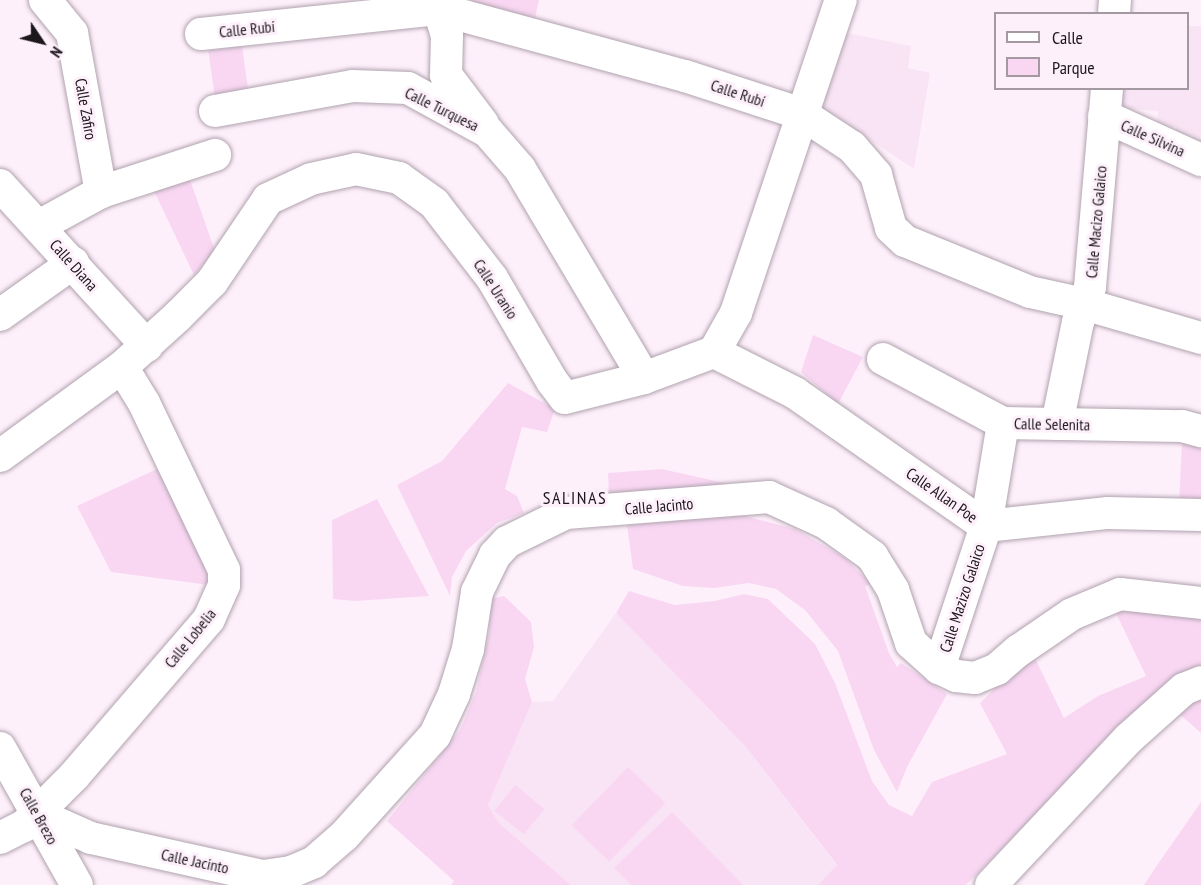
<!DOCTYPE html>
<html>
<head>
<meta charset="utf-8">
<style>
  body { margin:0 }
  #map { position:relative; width:1201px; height:885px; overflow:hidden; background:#fef0fb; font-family:"PT Sans Narrow",sans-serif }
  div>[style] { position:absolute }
  .built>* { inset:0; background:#f9e4f5 }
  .green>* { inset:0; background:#f9d7f3; transform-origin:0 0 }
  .roads { filter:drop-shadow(0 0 2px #b0a3ae) drop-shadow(0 0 2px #b0a3ae) }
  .minor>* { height:32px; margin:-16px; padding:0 16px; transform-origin:16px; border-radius:16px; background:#fff }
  span { translate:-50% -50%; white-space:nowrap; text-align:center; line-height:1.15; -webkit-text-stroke:6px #fef0fb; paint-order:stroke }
  .street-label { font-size:16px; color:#1c171b }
  .neighbourhood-label { font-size:18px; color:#1c171b; letter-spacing:1.5px }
  .legend { position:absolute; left:994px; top:12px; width:195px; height:78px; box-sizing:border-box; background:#fef0fb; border:2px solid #a499a1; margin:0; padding:8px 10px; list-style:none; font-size:18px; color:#1c171b }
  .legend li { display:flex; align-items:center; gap:12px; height:30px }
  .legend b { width:30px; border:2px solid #a499a1 }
  .north { position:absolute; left:12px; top:12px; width:60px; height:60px; -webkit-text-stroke:4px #fef0fb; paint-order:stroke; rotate:125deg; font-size:16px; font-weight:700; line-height:24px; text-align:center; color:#1c171b }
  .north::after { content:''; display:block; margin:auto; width:21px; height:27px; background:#1c171b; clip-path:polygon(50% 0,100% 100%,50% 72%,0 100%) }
</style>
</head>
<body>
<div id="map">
  <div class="built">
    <i style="clip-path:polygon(1188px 26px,1201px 26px,1201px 143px,1192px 139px,1192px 136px,1176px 135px,1176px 127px,1157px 125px,1158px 111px,1117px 108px,1118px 89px,1188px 88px)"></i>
    <i style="clip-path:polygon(847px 33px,911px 46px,908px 68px,930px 73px,914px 169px,819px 106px)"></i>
    <i style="clip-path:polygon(616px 613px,746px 747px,837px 866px,818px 885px,571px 885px,499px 823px,488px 805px,532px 702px,553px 701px)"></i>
  </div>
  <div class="green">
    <i style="clip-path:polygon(471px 0,539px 0,535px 18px,471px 3px)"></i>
    <i style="left:242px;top:46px;width:52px;height:34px;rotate:82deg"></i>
    <i style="clip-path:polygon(188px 174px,215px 251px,194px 275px,153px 189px)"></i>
    <i style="clip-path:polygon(813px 335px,863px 357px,838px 404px,801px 372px)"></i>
    <i style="clip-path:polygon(508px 383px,555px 409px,547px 432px,522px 427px,505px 489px,517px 496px,524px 513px,497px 523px,466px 551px,452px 577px,450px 596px,397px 485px,442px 461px)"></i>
    <i style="clip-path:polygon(1182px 443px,1201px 445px,1201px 502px,1179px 502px)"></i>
    <i style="clip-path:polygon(157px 469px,205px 565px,209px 585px,111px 572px,77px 506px)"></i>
    <i style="clip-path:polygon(662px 469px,742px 487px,609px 498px,608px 473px)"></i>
    <i style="clip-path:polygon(377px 499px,429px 596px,355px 601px,333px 599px,332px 520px)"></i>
    <i style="clip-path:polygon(740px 515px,795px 529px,845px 558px,871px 584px,865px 586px,889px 653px,897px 667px,901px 663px,947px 694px,907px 767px,897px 792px,874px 750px,838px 651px,805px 610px,776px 589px,749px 583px,714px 588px,683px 586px,633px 569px,627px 525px)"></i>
    <i style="clip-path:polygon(629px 591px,675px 605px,715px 601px,744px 594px,768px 599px,815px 644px,835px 683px,872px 781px,889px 805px,912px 816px,932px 782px,1007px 754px,980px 703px,1032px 652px,1064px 718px,1098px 696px,1146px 676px,1115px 611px,1155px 611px,1201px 616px,1201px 667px,1101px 747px,966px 885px,818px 885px,837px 865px,746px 747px,616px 613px)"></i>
    <i style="clip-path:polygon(504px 596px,531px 622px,534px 647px,525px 679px,532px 702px,488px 805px,499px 823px,571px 885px,451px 885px,454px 881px,387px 821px,460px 730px,476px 692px,489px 634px,491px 599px)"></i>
    <i style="clip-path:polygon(1201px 697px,1201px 733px,1176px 711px)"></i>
    <i style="left:628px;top:767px;width:52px;height:81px;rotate:44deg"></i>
    <i style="left:515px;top:785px;width:38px;height:33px;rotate:39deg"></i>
    <i style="clip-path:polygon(1201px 802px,1201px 885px,1144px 885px,1160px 861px)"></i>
    <i style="clip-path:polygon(672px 812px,743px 885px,631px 885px,614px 868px)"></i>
  </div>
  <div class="roads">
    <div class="minor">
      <i style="left:45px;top:0;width:43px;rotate:50.7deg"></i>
      <i style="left:72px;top:33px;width:162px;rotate:79.7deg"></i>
      <i style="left:436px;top:0;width:37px;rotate:73deg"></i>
      <i style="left:447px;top:35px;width:40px;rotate:91.4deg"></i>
      <i style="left:446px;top:75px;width:61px;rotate:52.9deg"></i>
      <i style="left:1114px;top:14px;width:14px;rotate:-86deg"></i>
      <i style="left:201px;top:34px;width:238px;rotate:-6deg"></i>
      <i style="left:438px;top:9px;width:256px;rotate:15.2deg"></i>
      <i style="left:685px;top:76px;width:123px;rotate:18deg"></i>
      <i style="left:802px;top:114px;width:60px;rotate:33.4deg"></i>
      <i style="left:852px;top:147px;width:37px;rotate:49deg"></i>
      <i style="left:876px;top:175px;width:55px;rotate:74.2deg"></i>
      <i style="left:891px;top:228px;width:19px;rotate:43deg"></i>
      <i style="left:905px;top:241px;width:135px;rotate:22.2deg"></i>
      <i style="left:1030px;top:292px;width:55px;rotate:12.5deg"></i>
      <i style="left:1084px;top:304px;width:122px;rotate:16.2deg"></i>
      <i style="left:215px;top:111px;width:140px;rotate:-10.3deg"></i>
      <i style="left:353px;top:86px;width:55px;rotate:2.1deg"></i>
      <i style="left:408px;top:88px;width:91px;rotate:28.8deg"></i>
      <i style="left:488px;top:132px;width:49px;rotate:49.1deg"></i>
      <i style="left:520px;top:169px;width:243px;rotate:59.3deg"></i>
      <i style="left:1104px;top:116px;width:107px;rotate:24.4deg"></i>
      <i style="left:0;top:185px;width:218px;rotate:47.6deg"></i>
      <i style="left:39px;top:226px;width:71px;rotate:-28.7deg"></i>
      <i style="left:101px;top:192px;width:120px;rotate:-18deg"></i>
      <i style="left:0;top:315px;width:90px;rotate:-35.5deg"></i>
      <i style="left:714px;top:352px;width:91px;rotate:26.8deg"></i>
      <i style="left:795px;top:393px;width:233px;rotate:34.9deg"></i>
      <i style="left:986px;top:526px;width:123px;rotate:-6.1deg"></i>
      <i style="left:1108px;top:513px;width:93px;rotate:1.2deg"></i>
      <i style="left:883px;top:359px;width:136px;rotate:28.1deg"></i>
      <i style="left:1003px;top:423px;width:179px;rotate:1deg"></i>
      <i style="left:1182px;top:426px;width:20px;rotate:15deg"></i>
      <i style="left:1057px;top:424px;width:104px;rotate:-78.4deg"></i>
      <i style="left:1078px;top:322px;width:37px;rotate:-71deg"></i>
      <i style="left:1090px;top:287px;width:200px;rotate:-85.1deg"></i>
      <i style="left:0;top:456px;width:151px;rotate:-36.1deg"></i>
      <i style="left:122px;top:367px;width:76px;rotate:-42.3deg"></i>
      <i style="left:178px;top:316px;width:48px;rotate:-45deg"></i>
      <i style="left:212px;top:282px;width:100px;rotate:-56deg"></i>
      <i style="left:268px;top:199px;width:47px;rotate:-24.9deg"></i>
      <i style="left:311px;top:179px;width:46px;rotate:-12.5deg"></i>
      <i style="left:356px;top:169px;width:44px;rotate:11.8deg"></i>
      <i style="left:399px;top:178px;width:43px;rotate:35.5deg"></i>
      <i style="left:434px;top:203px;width:95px;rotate:52.3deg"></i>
      <i style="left:492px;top:278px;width:119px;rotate:59.8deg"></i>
      <i style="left:552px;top:381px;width:21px;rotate:53deg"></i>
      <i style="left:565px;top:398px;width:81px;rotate:-14.2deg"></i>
      <i style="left:644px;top:378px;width:75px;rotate:-20.4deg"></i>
      <i style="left:714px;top:352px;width:45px;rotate:-60.6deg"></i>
      <i style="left:736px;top:313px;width:330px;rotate:-71.5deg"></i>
      <i style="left:939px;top:668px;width:150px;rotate:-71.7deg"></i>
      <i style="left:986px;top:526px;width:104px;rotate:-80.6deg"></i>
      <i style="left:0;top:748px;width:157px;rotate:60.7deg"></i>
      <i style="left:37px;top:814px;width:59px;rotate:24deg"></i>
      <i style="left:91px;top:838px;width:176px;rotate:12.5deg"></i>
      <i style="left:263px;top:876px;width:28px;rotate:-8deg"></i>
      <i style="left:291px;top:872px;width:25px;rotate:-23deg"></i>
      <i style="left:314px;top:862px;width:40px;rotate:-41deg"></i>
      <i style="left:344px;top:836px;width:136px;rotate:-48deg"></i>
      <i style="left:435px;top:735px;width:45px;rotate:-65.1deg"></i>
      <i style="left:454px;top:694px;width:47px;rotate:-72.7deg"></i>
      <i style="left:468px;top:649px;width:58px;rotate:-81deg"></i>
      <i style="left:477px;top:592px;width:41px;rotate:-64.1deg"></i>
      <i style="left:495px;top:555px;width:18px;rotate:-47deg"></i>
      <i style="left:507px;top:542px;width:66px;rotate:-26.2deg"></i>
      <i style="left:566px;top:513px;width:204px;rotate:-4.5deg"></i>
      <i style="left:769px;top:497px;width:63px;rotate:24.5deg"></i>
      <i style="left:826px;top:523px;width:57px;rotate:35.7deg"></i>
      <i style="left:872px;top:556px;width:40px;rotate:58deg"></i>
      <i style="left:893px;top:590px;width:56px;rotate:71.2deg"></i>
      <i style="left:911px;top:643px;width:38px;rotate:42deg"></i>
      <i style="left:939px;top:668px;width:19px;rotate:25deg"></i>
      <i style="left:956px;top:676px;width:19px;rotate:6deg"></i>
      <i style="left:975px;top:678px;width:24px;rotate:-22deg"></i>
      <i style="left:997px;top:669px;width:28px;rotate:-41deg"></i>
      <i style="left:1018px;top:651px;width:65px;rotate:-34.4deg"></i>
      <i style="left:1072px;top:614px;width:52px;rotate:-22.6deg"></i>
      <i style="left:1120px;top:594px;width:81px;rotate:6.3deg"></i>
      <i style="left:0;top:838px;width:27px;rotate:-27deg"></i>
      <i style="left:24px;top:826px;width:71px;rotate:-45deg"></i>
      <i style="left:74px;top:776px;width:207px;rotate:-49.3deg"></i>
      <i style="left:209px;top:619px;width:37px;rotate:-66deg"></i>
      <i style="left:224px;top:585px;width:15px;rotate:-90deg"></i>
      <i style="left:224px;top:570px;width:185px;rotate:-115.6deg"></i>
      <i style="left:144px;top:403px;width:42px;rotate:-121.4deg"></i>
      <i style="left:991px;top:885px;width:200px;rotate:-46.8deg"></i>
      <i style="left:1128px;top:739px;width:75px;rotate:-41.8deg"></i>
      <i style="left:1184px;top:689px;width:18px;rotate:-22deg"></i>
    </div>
  </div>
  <div class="street-label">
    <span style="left:247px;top:29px;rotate:-6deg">Calle Rubí</span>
    <span style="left:738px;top:93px;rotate:18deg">Calle Rubí</span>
    <span style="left:86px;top:109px;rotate:80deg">Calle Zafiro</span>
    <span style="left:442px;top:109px;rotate:26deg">Calle Turquesa</span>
    <span style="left:1153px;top:138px;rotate:24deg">Calle Silvina</span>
    <span style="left:1096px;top:222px;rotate:-85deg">Calle Macizo Galaico</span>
    <span style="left:74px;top:265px;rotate:48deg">Calle Diana</span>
    <span style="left:496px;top:289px;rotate:57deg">Calle Uranio</span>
    <span style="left:1052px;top:424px;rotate:1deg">Calle Selenita</span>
    <span style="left:942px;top:495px;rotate:35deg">Calle Allan Poe</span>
    <span style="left:659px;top:506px;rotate:-5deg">Calle Jacinto</span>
    <span style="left:962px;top:598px;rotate:-72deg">Calle Mazizo Galaico</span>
    <span style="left:190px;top:638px;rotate:-51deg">Calle Lobelia</span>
    <span style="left:39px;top:816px;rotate:61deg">Calle Brezo</span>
    <span style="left:195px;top:861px;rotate:12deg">Calle Jacinto</span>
  </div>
  <div class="neighbourhood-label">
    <span style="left:575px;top:498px">SALINAS</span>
  </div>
  <ul class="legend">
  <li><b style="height:8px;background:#fff"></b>Calle</li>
  <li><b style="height:16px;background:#f9d7f3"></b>Parque</li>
  </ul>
  <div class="north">N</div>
</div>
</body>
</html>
